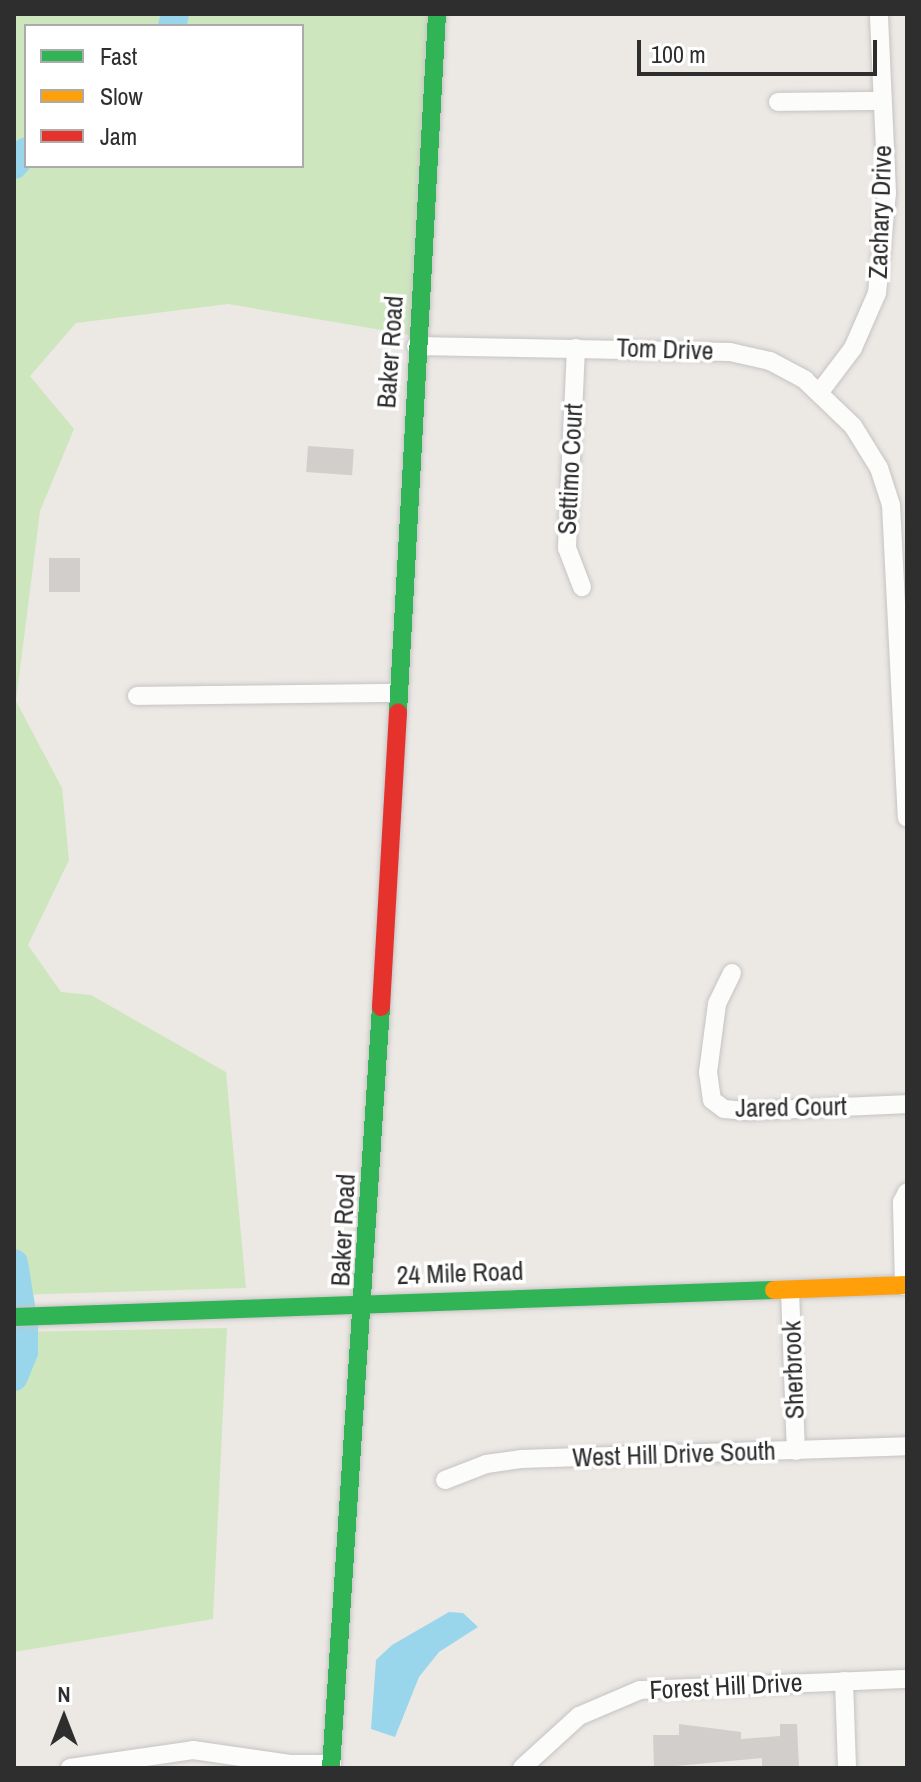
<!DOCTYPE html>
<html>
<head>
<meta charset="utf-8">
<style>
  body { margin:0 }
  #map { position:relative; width:921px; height:1782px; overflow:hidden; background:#ece8e4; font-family:"Archivo Narrow",sans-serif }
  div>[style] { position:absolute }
  .green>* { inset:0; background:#cee6be }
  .water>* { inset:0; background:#99d6ec }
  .river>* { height:28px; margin:-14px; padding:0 14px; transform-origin:14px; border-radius:14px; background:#99d6ec }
  .building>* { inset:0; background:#d1cecb; transform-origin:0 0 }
  .roads { filter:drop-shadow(0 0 2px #c5c4c5) drop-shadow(0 0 2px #c5c4c5) }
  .street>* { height:18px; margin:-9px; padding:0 9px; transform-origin:9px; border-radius:9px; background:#fcfcfb }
  .fast>* { height:18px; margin:-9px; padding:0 9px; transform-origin:9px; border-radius:9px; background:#30b455 }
  .slow>* { height:18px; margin:-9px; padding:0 9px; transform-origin:9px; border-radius:9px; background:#ff9f0a }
  .jam>* { height:18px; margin:-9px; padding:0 9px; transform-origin:9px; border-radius:9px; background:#e5322d }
  span { translate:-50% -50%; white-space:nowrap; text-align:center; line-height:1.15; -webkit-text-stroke:7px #fff; paint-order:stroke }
  .street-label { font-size:26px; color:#2e2e2e }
  .frame { position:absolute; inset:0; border:16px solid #2e2e2e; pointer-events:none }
  .legend { position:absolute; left:24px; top:24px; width:280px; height:144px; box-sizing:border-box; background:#fff; border:2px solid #ababab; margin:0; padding:10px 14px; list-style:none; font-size:24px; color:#2e2e2e }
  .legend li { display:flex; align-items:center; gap:16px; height:40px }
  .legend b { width:40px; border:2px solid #ababab }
  .north { position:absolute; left:24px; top:1678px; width:80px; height:80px; -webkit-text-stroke:6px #fff; paint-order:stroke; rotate:0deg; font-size:22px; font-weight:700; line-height:32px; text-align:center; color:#2e2e2e }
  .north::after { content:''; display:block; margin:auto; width:28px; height:36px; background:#2e2e2e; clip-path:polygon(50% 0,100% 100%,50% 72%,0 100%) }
  .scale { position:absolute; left:637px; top:40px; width:240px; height:36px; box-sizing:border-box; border:4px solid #2e2e2e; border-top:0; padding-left:10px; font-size:24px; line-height:28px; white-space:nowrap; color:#2e2e2e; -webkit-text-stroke:6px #fff; paint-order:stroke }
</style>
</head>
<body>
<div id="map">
  <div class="green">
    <i style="clip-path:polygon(evenodd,14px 14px,440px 14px,417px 336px,228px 304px,76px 323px,30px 376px,74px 429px,40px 511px,16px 701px,62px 788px,69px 860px,28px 945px,61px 992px,91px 995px,226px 1072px,246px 1288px,14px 1295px,14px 14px,26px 26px,302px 26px,302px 166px,26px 166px,26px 26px)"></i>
    <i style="clip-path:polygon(227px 1328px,213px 1619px,14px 1652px,14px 1332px)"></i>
  </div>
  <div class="water">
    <i style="clip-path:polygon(449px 1612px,463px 1613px,478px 1627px,439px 1652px,419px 1677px,395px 1737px,371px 1729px,376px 1660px,392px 1645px)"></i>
  </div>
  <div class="river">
    <i style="left:172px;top:26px;width:12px;rotate:-76deg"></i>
    <i style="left:14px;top:165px;width:18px;rotate:-49deg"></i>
    <i style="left:14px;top:1263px;width:63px;rotate:80.8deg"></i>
    <i style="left:24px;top:1325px;width:27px;rotate:90deg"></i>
    <i style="left:24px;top:1352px;width:27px;rotate:112deg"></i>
  </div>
  <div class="building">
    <i style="left:308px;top:446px;width:46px;height:26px;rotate:4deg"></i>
    <i style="left:80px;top:558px;width:34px;height:31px;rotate:90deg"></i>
    <i style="clip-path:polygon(679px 1724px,741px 1732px,741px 1739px,780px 1736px,780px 1724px,797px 1724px,799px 1768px,762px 1768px,762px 1758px,654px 1768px,653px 1735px,679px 1735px)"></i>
  </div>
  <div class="roads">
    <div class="street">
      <i style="left:778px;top:102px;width:104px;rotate:-0.6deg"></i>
      <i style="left:416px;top:346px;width:314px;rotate:1.1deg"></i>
      <i style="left:730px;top:352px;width:41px;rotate:12.7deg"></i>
      <i style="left:770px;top:361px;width:40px;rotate:28deg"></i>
      <i style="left:805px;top:380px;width:66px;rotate:43.8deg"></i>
      <i style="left:853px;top:426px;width:49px;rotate:58.2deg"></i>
      <i style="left:879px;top:468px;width:39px;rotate:72deg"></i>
      <i style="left:891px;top:505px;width:313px;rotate:87.1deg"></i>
      <i style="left:576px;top:348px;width:200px;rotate:92.6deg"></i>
      <i style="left:567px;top:548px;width:42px;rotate:69deg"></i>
      <i style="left:819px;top:393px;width:56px;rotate:-52.9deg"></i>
      <i style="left:853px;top:348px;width:60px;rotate:-66.4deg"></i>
      <i style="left:877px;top:293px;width:100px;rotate:-84.3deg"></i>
      <i style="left:887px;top:193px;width:179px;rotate:-92.6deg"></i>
      <i style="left:137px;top:696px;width:259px;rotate:-0.7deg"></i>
      <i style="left:732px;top:973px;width:34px;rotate:116deg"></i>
      <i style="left:717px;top:1004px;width:69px;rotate:97.5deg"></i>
      <i style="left:708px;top:1072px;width:28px;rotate:82deg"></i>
      <i style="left:712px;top:1100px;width:15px;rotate:37deg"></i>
      <i style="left:724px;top:1109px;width:24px;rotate:5deg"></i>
      <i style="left:748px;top:1111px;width:159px;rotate:-2.5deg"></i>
      <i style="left:904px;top:1286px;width:84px;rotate:-91.4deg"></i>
      <i style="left:902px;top:1202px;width:11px;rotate:-63deg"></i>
      <i style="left:790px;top:1290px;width:161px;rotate:87.9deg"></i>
      <i style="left:445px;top:1480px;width:44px;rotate:-21.3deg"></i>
      <i style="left:486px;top:1464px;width:35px;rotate:-8deg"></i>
      <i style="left:521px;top:1459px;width:386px;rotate:-1.9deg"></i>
      <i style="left:844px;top:1681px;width:87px;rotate:88deg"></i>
      <i style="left:70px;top:1768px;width:124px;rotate:-8.3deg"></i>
      <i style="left:193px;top:1750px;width:98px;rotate:8.2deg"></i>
      <i style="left:290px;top:1764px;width:42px"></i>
      <i style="left:522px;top:1768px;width:77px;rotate:-42.4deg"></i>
      <i style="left:579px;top:1716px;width:66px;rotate:-23.1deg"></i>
      <i style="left:640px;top:1690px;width:267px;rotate:-2.4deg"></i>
    </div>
    <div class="fast">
      <i style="left:398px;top:712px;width:699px;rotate:-86.8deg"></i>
      <i style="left:14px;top:1317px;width:760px;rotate:-2.03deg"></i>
      <i style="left:331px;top:1768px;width:763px;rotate:-86.24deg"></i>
    </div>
    <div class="slow">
      <i style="left:774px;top:1290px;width:133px;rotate:-2.2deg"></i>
    </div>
    <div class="jam">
      <i style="left:381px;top:1007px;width:295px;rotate:-86.7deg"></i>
    </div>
  </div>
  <div class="street-label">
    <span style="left:880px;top:212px;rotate:-88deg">Zachary Drive</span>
    <span style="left:665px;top:349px;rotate:2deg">Tom Drive</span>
    <span style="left:390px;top:352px;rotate:-86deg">Baker Road</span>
    <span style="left:570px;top:469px;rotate:-87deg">Settimo Court</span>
    <span style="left:791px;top:1107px;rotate:-1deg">Jared Court</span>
    <span style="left:343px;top:1230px;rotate:-87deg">Baker Road</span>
    <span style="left:460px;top:1273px;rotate:-2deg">24 Mile Road</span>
    <span style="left:793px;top:1370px;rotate:-92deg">Sherbrook</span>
    <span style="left:674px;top:1454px;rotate:-2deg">West Hill Drive South</span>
    <span style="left:726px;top:1686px;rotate:-3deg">Forest Hill Drive</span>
  </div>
  <div class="frame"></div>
  <ul class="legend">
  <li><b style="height:10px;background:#30b455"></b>Fast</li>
  <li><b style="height:10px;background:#ff9f0a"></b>Slow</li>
  <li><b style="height:10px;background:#e5322d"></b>Jam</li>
  </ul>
  <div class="north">N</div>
  <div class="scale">100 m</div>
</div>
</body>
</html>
